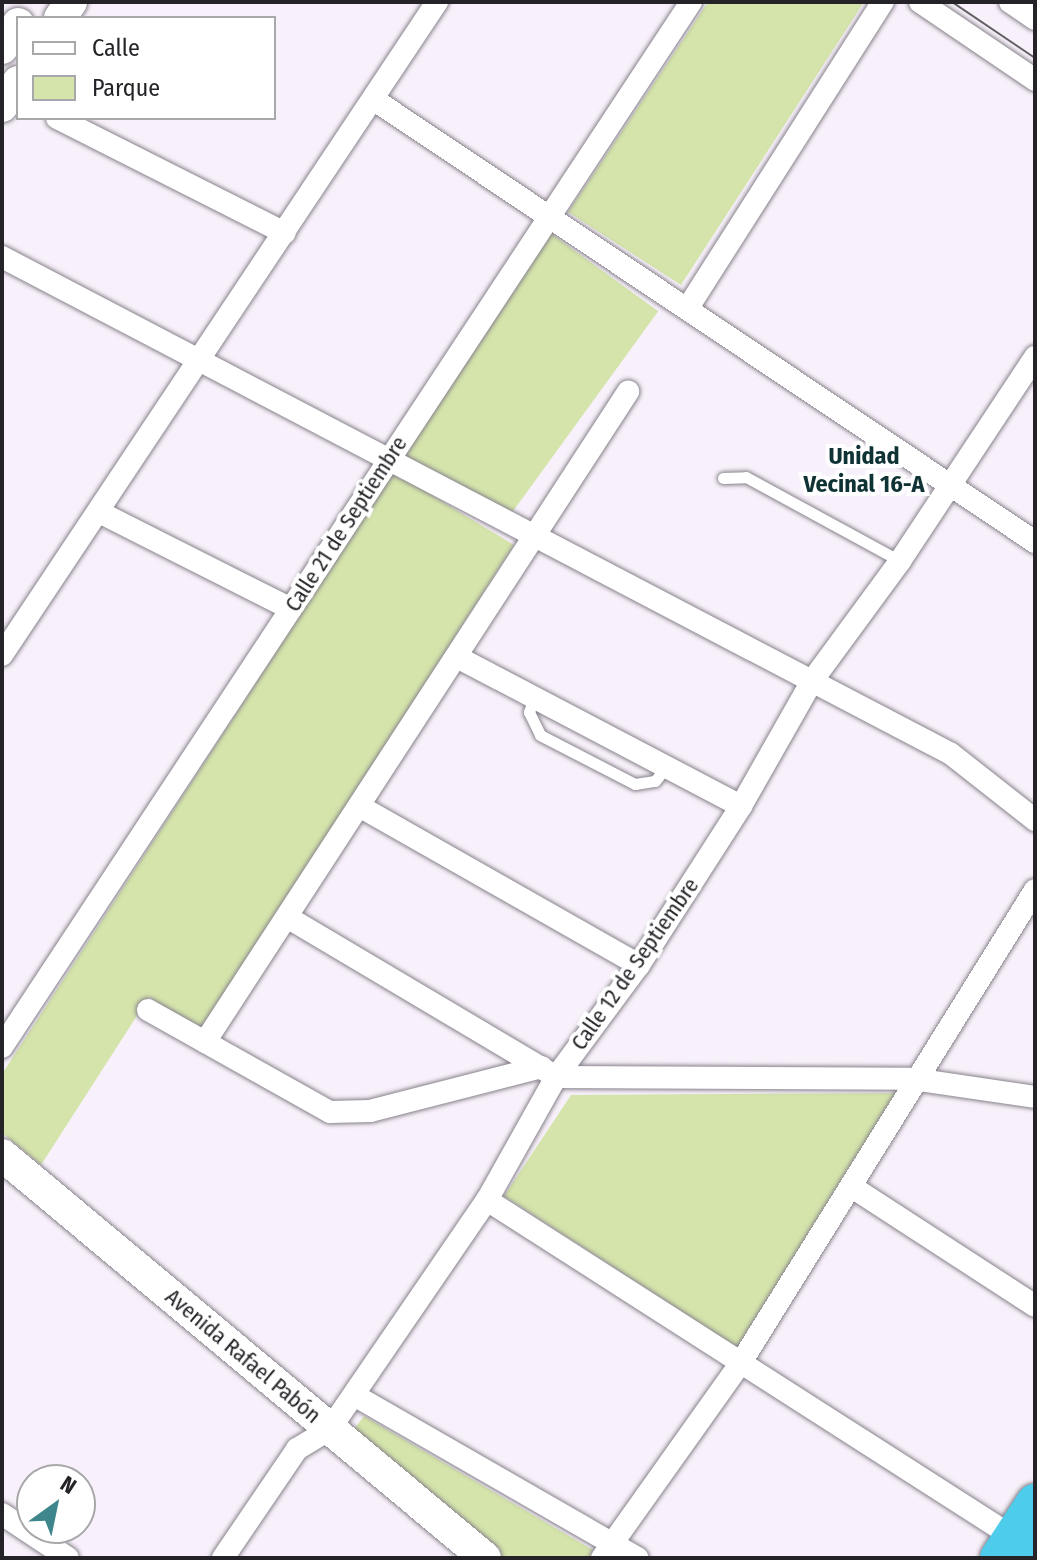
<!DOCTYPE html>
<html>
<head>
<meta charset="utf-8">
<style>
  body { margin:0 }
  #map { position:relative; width:1037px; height:1560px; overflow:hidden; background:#f8f1fb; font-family:"Fira Sans Condensed",sans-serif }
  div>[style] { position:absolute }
  .green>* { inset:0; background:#d4e4ab; transform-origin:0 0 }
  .roads { filter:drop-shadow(0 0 2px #87828b) drop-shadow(0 0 2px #87828b) }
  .service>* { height:11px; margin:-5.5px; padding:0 5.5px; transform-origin:5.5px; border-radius:5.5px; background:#fff }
  .minor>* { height:22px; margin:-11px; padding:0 11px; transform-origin:11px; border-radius:11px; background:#fff }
  .secondary>* { height:32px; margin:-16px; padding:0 16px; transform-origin:16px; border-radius:16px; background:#fff }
  .trunk>* { height:38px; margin:-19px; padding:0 19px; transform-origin:19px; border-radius:19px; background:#4eccec }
  .tram>* { height:2px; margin:-1px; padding:0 1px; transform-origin:1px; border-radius:1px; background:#625f64 }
  span { translate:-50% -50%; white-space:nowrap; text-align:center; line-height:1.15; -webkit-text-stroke:8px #fff; paint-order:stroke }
  .street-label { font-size:22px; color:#252327 }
  .neighbourhood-label { font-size:24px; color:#0f3235; font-weight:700 }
  .frame { position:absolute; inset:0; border:4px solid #252327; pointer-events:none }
  .legend { position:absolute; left:16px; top:16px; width:260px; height:104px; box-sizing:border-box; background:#fff; border:2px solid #a8a7a9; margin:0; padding:10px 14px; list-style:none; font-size:24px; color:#252327 }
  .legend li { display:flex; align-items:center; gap:16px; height:40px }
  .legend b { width:40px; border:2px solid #a8a7a9 }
  .north { position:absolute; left:16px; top:1464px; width:80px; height:80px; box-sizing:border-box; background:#fff; border:2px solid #a8a7a9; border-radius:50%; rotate:33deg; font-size:22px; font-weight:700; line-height:32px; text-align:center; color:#252327 }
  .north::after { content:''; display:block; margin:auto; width:28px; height:36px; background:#3e868c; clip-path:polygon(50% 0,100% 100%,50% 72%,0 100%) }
</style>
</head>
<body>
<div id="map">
  <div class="green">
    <i style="clip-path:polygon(708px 2px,864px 2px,681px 285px,568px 212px)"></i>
    <i style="left:549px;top:232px;width:135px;height:267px;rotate:36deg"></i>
    <i style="clip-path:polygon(393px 472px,514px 545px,201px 1031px,149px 997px,41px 1165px,2px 1133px,2px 1074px)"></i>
    <i style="clip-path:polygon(903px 1093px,738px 1348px,504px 1196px,571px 1095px)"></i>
    <i style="clip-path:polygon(364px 1416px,593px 1550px,589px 1558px,503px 1558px,351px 1433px)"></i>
  </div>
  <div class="roads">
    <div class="service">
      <i style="left:723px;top:478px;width:23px;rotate:-2deg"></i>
      <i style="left:746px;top:477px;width:175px;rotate:28.6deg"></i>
      <i style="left:534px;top:698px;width:15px;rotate:110deg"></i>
      <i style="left:529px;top:712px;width:25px;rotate:64deg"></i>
      <i style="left:540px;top:735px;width:107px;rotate:27.3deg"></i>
      <i style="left:635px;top:784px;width:20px;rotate:-9deg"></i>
      <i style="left:655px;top:781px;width:18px;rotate:-52deg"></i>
    </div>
    <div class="minor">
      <i style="left:920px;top:2px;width:139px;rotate:34.1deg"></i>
      <i style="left:1010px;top:2px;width:30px;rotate:34deg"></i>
      <i style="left:373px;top:99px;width:797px;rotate:33.79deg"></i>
      <i style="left:57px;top:118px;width:255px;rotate:26.8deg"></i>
      <i style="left:2px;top:257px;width:1071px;rotate:27.64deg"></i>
      <i style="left:951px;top:754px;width:107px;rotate:38.2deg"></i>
      <i style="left:689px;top:306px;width:361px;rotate:-57.5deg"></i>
      <i style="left:99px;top:512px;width:215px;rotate:26.8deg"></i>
      <i style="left:2px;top:655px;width:785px;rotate:-56.33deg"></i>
      <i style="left:457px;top:657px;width:321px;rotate:27.7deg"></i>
      <i style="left:359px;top:806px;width:322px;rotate:29.6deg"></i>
      <i style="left:287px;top:917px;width:313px;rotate:30.7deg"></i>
      <i style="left:556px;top:1077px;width:357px;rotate:0.3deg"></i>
      <i style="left:913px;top:1079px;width:123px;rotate:8.4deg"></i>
      <i style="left:148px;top:1010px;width:209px;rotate:29.3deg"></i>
      <i style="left:330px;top:1112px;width:40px;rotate:-1.4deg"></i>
      <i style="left:370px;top:1111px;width:177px;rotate:-14.4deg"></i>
      <i style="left:205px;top:1042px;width:776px;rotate:-56.95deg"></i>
      <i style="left:2px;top:1047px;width:1252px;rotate:-56.6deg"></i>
      <i style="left:852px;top:1187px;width:218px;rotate:33deg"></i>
      <i style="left:487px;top:1200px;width:634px;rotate:32.64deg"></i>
      <i style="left:354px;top:1395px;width:327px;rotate:29.9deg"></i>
      <i style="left:2px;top:1514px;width:79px;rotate:33.7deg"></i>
      <i style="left:223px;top:1558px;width:132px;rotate:-55.8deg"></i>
      <i style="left:297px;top:1449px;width:39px;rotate:-31deg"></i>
      <i style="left:330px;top:1429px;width:278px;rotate:-55.6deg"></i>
      <i style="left:487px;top:1200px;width:141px;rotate:-60.7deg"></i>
      <i style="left:556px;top:1077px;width:139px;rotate:-53.5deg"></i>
      <i style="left:639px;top:965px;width:189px;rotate:-57.3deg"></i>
      <i style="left:741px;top:806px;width:144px;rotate:-60.4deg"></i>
      <i style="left:812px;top:681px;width:149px;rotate:-53.7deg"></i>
      <i style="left:900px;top:561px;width:245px;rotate:-56.5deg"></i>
      <i style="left:602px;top:1558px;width:238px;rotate:-54.6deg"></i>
      <i style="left:740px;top:1364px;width:558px;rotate:-58.1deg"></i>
    </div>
    <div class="secondary">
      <i style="left:60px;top:18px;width:19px;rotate:-55deg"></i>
      <i style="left:2px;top:48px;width:29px;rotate:-56deg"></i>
      <i style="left:2px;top:106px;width:29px;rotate:-56deg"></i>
      <i style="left:2px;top:1155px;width:629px;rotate:39.84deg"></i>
    </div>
    <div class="trunk">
      <i style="left:999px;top:1558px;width:66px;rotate:-56.8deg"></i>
      <i style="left:1034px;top:1558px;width:2px;rotate:-63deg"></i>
    </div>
  </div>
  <div class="tram">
    <i style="left:952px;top:2px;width:100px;rotate:34deg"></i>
  </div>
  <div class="street-label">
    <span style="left:346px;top:524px;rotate:-57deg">Calle 21 de Septiembre</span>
    <span style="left:635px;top:964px;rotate:-55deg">Calle 12 de Septiembre</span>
    <span style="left:243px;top:1356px;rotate:40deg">Avenida Rafael Pabón</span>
  </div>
  <div class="neighbourhood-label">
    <span style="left:864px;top:471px">Unidad<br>Vecinal 16-A</span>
  </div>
  <div class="frame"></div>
  <ul class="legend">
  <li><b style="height:10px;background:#fff"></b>Calle</li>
  <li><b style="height:22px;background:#d4e4ab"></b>Parque</li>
  </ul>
  <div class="north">N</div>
</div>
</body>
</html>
